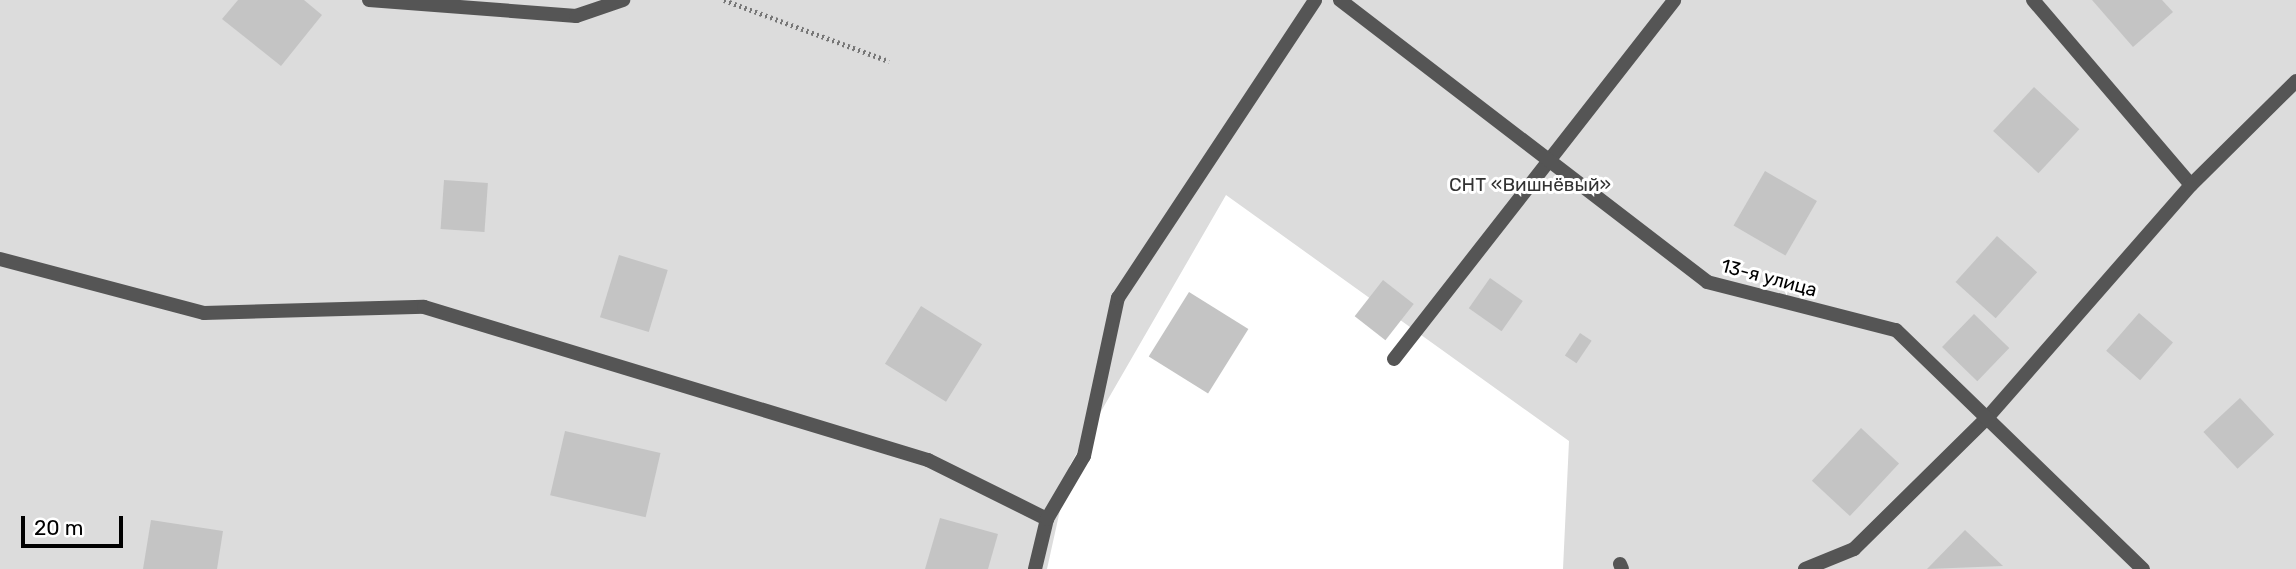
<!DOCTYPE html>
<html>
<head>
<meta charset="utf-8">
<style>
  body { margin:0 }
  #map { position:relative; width:2296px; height:569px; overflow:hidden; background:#fff; font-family:Rubik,sans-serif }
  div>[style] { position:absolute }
  .green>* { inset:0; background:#dcdcdc }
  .building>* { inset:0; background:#c4c4c4; transform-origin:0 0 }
  .path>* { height:4.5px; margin-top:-2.25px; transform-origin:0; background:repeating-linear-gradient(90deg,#777 0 2px,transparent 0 5.5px) }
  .lane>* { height:14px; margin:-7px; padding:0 7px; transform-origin:7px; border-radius:7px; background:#555 }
  .street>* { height:14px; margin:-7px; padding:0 7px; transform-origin:7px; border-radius:7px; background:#555 }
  span { translate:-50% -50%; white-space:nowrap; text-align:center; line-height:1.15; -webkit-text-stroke:6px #fff; paint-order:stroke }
  .park-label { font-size:19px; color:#333 }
  .street-label { font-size:19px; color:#000 }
  .scale { position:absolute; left:21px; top:516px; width:102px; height:32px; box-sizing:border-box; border:4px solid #000; border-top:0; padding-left:9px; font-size:21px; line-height:24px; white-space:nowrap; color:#000; -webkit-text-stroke:5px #fff; paint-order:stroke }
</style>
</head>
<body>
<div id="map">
  <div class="green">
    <i style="clip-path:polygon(0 0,2296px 0,2296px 569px,1563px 569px,1569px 441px,1226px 195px,1070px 465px,1047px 569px,0 569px)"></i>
  </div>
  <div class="building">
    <i style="clip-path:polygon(238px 0,304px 0,322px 15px,281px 66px,222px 19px)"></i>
    <i style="clip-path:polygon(2092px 0,2162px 0,2173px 12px,2133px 47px)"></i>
    <i style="left:2034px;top:87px;width:62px;height:60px;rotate:43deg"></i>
    <i style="left:1765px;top:171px;width:60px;height:63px;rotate:30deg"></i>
    <i style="left:444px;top:180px;width:44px;height:49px;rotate:4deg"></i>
    <i style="left:1997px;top:236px;width:54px;height:62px;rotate:42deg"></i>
    <i style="left:619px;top:255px;width:51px;height:65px;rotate:17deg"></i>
    <i style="left:1490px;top:278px;width:40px;height:37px;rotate:35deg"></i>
    <i style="left:1383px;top:280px;width:39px;height:46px;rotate:38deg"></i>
    <i style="left:1189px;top:292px;width:70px;height:76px;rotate:32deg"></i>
    <i style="left:921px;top:306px;width:72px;height:68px;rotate:32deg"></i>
    <i style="left:2139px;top:313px;width:45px;height:50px;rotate:41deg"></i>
    <i style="left:1974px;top:314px;width:49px;height:46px;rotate:44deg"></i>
    <i style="left:1580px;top:333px;width:14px;height:27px;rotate:34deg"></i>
    <i style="left:2240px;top:398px;width:50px;height:50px;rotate:47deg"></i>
    <i style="left:1861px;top:428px;width:52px;height:72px;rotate:43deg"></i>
    <i style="left:565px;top:431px;width:98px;height:66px;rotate:13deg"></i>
    <i style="clip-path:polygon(940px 518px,998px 534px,988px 569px,925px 569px)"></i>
    <i style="clip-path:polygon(151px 520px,223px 531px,217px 569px,143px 569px)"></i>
    <i style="clip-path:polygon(1965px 530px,2003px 566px,1927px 569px)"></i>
  </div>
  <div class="path">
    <i style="left:724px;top:0;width:176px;rotate:20.3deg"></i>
  </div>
  <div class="lane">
    <i style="left:369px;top:0;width:208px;rotate:4.4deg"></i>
    <i style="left:576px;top:16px;width:50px;rotate:-18.8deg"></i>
    <i style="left:2033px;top:0;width:243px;rotate:49.5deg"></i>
    <i style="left:0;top:259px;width:211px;rotate:14.8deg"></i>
    <i style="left:204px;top:313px;width:220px;rotate:-1.6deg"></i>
    <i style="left:424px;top:307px;width:527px;rotate:16.89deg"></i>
    <i style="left:928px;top:460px;width:133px;rotate:26.4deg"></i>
    <i style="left:1394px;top:359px;width:455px;rotate:-52deg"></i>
    <i style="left:1620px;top:564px;width:5px;rotate:68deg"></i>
    <i style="left:1035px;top:569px;width:51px;rotate:-76.5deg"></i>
    <i style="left:1047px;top:519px;width:73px;rotate:-59.6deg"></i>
    <i style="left:1084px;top:456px;width:162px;rotate:-77.9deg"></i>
    <i style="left:1118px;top:298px;width:357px;rotate:-56.5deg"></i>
    <i style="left:1805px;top:569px;width:53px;rotate:-22.2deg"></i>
    <i style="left:1854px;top:549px;width:187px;rotate:-44.6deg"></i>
    <i style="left:1987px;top:418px;width:310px;rotate:-48.8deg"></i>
    <i style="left:2191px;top:185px;width:148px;rotate:-44.7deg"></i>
  </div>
  <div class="street">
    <i style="left:1340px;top:0;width:463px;rotate:37.5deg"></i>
    <i style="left:1707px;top:282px;width:195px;rotate:14.3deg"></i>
    <i style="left:1896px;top:330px;width:344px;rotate:44.1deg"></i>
  </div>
  <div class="park-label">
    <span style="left:1530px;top:185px">СНТ «Вишнёвый»</span>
  </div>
  <div class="street-label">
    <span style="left:1769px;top:278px;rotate:15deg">13-я улица</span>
  </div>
  <div class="scale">20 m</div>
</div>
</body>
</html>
